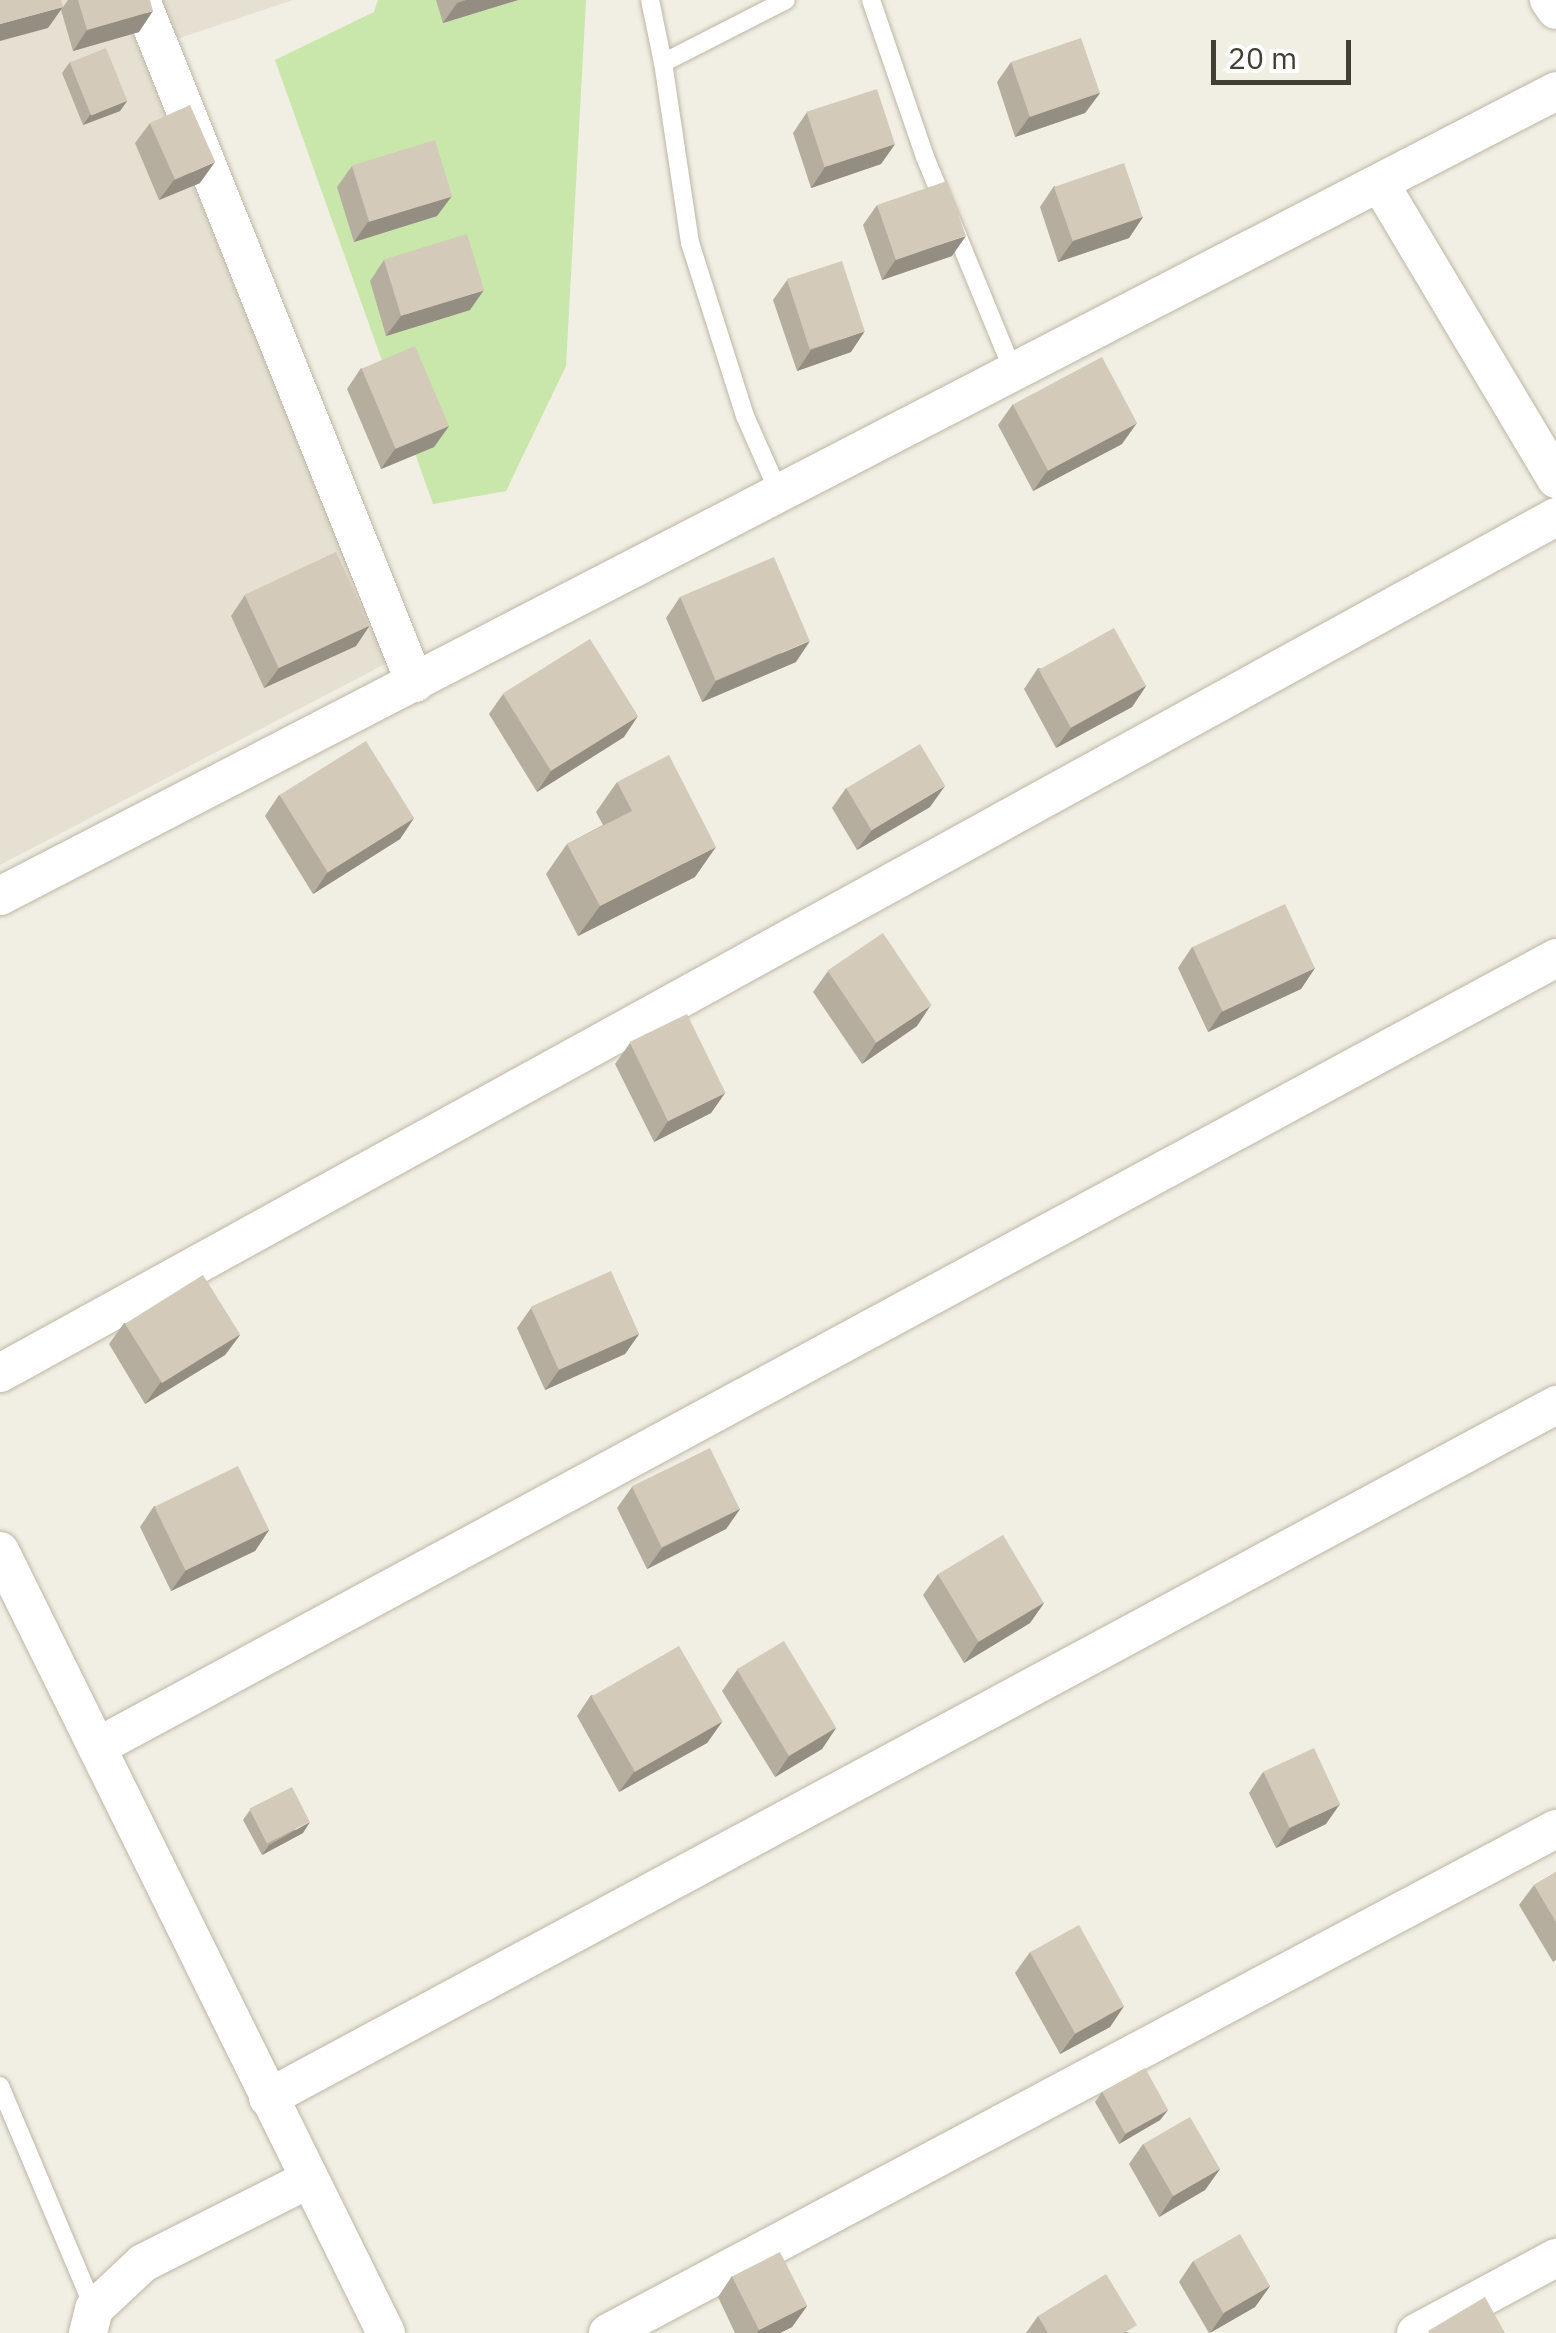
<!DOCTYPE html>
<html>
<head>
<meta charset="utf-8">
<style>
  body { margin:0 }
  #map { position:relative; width:1556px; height:2333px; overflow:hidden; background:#f1eee3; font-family:"IBM Plex Sans",sans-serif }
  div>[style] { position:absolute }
  .residential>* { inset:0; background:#e5e0d1 }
  .green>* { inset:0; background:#c9e6ab }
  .roads { filter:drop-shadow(0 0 2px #bdb6a6) drop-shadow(0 0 2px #bdb6a6) }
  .service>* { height:18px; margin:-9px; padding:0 9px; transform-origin:9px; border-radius:9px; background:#fff }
  .minor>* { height:38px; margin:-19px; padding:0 19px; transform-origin:19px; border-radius:19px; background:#fff }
  .wall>* { inset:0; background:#b5ae9f }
  .shaded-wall>* { inset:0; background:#948d82 }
  .building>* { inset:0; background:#d3cab9; transform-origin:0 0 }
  span { translate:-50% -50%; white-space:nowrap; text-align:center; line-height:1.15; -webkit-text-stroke:8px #fff; paint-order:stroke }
  .scale { position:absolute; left:1211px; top:40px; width:140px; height:45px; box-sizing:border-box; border:5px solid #433e33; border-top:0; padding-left:12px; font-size:30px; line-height:35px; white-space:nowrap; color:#433e33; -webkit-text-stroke:8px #fff; paint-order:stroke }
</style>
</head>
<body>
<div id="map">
  <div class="residential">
    <i style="clip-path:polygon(0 0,293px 0,147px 49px,387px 663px,0 865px)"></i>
  </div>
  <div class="green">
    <i style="clip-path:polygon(378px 0,586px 0,566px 366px,506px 491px,433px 504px,275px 60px,374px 12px)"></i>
  </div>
  <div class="roads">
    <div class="service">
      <i style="left:650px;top:0;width:64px;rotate:78.3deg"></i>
      <i style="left:871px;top:0;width:166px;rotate:71deg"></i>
      <i style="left:925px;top:157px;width:234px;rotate:67.6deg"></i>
      <i style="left:780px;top:495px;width:86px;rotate:-113.9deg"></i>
      <i style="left:745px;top:416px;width:182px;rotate:-107.6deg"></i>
      <i style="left:690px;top:243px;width:182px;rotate:-98.5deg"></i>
      <i style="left:663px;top:63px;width:138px;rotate:-27.1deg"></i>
      <i style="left:0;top:2086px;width:242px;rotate:67.1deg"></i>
    </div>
    <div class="minor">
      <i style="left:141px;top:0;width:736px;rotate:68.14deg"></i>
      <i style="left:1549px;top:0;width:12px;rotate:55deg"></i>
      <i style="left:1382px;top:187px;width:340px;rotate:59.2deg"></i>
      <i style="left:0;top:896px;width:1752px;rotate:-27.35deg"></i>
      <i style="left:0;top:1373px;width:1776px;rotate:-28.82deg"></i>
      <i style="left:0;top:1551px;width:872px;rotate:63.73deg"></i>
      <i style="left:97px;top:1747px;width:1659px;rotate:-28.4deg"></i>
      <i style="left:268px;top:2098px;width:1463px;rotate:-28.28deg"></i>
      <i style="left:88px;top:2333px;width:25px;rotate:-76deg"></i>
      <i style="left:94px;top:2309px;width:67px;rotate:-43.2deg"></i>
      <i style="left:143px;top:2263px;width:186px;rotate:-26.8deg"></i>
      <i style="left:608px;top:2333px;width:1074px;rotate:-28deg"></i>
      <i style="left:1416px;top:2333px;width:159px;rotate:-28.2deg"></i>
    </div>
  </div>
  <div class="wall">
    <i style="clip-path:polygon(68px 0,150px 0,139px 32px,73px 51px,61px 10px)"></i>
    <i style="clip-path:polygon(436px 0,518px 0,443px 23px)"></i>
    <i style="clip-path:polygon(70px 62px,127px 101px,120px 111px,83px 125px,62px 73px)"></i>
    <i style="clip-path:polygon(1011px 62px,1100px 93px,1085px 113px,1015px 137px,997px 82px)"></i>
    <i style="clip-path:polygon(807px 112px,895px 144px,881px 164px,811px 188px,793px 133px)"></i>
    <i style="clip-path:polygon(150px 123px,200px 183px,159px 200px,135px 143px)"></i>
    <i style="clip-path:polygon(352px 166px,437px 216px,354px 242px,337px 187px)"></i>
    <i style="clip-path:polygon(1054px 186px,1143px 217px,1129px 238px,1058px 262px,1040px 207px)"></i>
    <i style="clip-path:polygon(877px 205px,952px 256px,882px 280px,863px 225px)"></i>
    <i style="clip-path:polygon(384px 260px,470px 310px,386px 336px,370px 281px)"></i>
    <i style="clip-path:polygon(787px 280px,851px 352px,797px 371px,773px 300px)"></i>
    <i style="clip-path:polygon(361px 368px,449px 426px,434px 447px,381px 469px,347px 389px)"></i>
    <i style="clip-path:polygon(1013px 404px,1122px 444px,1033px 491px,998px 425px)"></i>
    <i style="clip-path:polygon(245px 595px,370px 625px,356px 646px,264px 688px,231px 616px)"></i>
    <i style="clip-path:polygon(680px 597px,796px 662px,702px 702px,666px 618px)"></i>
    <i style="clip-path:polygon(1038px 668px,1146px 686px,1132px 707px,1056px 748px,1024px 689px)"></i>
    <i style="clip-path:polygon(503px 694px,624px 737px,537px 792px,489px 714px)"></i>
    <i style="clip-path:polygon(617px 782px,695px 877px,578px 936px,546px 874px,567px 844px,603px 825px,596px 812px)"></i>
    <i style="clip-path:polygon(846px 788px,930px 807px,857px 850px,832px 808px)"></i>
    <i style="clip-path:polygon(279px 795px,414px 818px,400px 839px,313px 894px,265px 816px)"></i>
    <i style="clip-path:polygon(1192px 947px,1315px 968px,1301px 989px,1208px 1032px,1178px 968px)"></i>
    <i style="clip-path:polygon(828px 971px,917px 1026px,862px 1064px,813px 992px)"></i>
    <i style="clip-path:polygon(630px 1043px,725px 1093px,711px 1113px,654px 1142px,615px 1064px)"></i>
    <i style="clip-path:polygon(531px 1308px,639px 1334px,625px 1354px,545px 1390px,517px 1328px)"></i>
    <i style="clip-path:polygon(124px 1323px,240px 1335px,225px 1355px,145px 1404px,109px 1344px)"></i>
    <i style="clip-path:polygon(632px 1487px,740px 1509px,726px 1529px,647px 1569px,617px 1508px)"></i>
    <i style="clip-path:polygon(154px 1506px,269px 1530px,255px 1551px,171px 1591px,140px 1527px)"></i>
    <i style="clip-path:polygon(938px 1574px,1044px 1603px,1030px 1623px,964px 1663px,923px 1595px)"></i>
    <i style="clip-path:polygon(737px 1670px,836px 1728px,822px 1749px,775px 1777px,722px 1691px)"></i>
    <i style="clip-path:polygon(591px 1695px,722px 1722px,707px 1743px,619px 1792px,577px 1716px)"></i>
    <i style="clip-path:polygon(1263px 1772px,1326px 1824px,1276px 1848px,1249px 1793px)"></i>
    <i style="clip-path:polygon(250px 1810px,303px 1833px,262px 1855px,243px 1820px)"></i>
    <i style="clip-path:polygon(1556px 1872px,1556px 1960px,1553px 1962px,1519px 1905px,1534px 1885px)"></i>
    <i style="clip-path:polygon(1030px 1952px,1124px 2006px,1110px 2027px,1060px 2054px,1015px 1973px)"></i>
    <i style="clip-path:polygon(1102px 2092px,1168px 2110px,1160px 2120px,1119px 2144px,1095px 2102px)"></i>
    <i style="clip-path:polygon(1143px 2144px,1220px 2169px,1205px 2190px,1159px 2217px,1129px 2164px)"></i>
    <i style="clip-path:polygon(1193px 2261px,1270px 2286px,1255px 2307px,1209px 2333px,1179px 2282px)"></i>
    <i style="clip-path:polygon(732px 2276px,807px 2306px,792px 2327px,780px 2333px,735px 2333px,718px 2297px)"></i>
    <i style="clip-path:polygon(1038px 2316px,1131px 2333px,1026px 2333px)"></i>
  </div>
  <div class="shaded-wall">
    <i style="clip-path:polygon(466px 0,518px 0,443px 23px,457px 3px)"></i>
    <i style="clip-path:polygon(63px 7px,48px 28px,0 41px,0 24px)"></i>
    <i style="clip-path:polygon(153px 11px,139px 32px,73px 51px,87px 30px)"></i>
    <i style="clip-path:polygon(1100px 93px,1085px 113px,1015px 137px,1030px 116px)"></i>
    <i style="clip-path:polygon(127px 101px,120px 111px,83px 125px,90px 115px)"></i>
    <i style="clip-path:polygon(895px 144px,881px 164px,811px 188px,825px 167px)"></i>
    <i style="clip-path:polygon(215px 162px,200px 183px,159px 200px,174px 180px)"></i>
    <i style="clip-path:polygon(452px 196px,437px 216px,354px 242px,368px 222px)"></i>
    <i style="clip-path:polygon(1143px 217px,1129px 238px,1058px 262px,1073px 241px)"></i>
    <i style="clip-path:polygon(966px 236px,952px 256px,882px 280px,896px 259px)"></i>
    <i style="clip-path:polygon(484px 290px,470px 310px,386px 336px,401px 316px)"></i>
    <i style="clip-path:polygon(865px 331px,851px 352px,797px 371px,811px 350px)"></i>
    <i style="clip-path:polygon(1137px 423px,1122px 444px,1033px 491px,1048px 470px)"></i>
    <i style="clip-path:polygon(449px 426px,434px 447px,381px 469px,395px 449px)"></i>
    <i style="clip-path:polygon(370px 625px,356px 646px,264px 688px,279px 668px)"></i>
    <i style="clip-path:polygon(810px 641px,796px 662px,702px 702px,716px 681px)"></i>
    <i style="clip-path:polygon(1146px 686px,1132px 707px,1056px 748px,1071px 728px)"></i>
    <i style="clip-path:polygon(638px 716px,624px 737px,537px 792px,551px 771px)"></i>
    <i style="clip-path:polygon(945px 786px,930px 807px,857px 850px,872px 830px)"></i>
    <i style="clip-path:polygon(414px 818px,400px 839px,313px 894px,327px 873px)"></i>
    <i style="clip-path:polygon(716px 847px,695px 877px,578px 936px,600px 906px)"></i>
    <i style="clip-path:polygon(1315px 968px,1301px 989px,1208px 1032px,1222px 1011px)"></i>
    <i style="clip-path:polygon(931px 1005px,917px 1026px,862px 1064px,876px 1043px)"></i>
    <i style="clip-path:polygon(725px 1093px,711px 1113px,654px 1142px,668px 1121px)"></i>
    <i style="clip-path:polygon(639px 1334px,625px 1354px,545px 1390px,559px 1370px)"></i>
    <i style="clip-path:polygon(240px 1335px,225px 1355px,145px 1404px,160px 1383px)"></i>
    <i style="clip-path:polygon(740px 1509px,726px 1529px,647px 1569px,662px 1548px)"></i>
    <i style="clip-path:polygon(269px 1530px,255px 1551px,171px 1591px,186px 1570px)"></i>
    <i style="clip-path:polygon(1044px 1603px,1030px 1623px,964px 1663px,978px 1642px)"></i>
    <i style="clip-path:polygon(722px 1722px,707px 1743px,619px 1792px,634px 1772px)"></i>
    <i style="clip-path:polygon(836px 1728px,822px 1749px,775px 1777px,789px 1756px)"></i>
    <i style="clip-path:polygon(1340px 1804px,1326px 1824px,1276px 1848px,1290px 1828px)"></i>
    <i style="clip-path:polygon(310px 1822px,303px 1833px,262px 1855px,269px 1845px)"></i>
    <i style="clip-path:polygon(1124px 2006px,1110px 2027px,1060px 2054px,1075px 2034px)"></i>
    <i style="clip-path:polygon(1168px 2110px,1160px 2120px,1119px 2144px,1126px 2133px)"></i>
    <i style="clip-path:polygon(1220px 2169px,1205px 2190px,1159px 2217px,1173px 2196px)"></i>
    <i style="clip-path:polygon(1270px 2286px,1255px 2307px,1210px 2333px,1224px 2313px)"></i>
    <i style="clip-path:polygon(807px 2306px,792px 2327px,780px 2333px,757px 2333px,759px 2330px)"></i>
  </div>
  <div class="building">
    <i style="clip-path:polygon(0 0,61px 0,63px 7px,0 24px)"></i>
    <i style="clip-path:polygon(78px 0,150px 0,153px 11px,87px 30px)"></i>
    <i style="left:1081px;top:38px;width:58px;height:74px;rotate:71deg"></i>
    <i style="left:106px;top:48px;width:57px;height:39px;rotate:68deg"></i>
    <i style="left:877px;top:89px;width:58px;height:74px;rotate:72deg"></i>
    <i style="left:190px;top:105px;width:62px;height:44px;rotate:66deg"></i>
    <i style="left:435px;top:140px;width:59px;height:87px;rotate:73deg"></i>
    <i style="left:1124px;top:163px;width:57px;height:74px;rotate:71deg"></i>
    <i style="left:947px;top:181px;width:58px;height:74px;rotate:71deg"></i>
    <i style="left:467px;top:234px;width:59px;height:87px;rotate:73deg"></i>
    <i style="left:842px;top:261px;width:74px;height:58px;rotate:72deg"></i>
    <i style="left:415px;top:346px;width:87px;height:58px;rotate:67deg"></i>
    <i style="left:1102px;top:357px;width:75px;height:101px;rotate:62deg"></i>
    <i style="left:336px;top:552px;width:81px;height:101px;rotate:65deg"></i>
    <i style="left:774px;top:557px;width:91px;height:102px;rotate:67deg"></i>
    <i style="left:1114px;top:628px;width:66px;height:86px;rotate:61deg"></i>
    <i style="left:590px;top:639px;width:91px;height:103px;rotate:58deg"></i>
    <i style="left:366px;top:741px;width:91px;height:102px;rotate:58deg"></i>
    <i style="left:920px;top:744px;width:49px;height:86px;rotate:59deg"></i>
    <i style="clip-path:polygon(669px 755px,716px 847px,600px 906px,567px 844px,632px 811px,617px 782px)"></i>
    <i style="left:1285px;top:904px;width:71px;height:102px;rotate:65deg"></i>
    <i style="left:883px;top:933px;width:87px;height:67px;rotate:56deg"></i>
    <i style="left:687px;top:1014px;width:88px;height:64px;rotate:64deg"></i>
    <i style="left:611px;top:1271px;width:69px;height:88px;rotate:66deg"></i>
    <i style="left:203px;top:1275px;width:70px;height:92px;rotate:58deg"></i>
    <i style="left:710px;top:1448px;width:68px;height:87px;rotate:64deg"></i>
    <i style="left:238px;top:1466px;width:71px;height:93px;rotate:64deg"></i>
    <i style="left:1003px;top:1535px;width:79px;height:76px;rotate:59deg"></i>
    <i style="left:784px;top:1641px;width:101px;height:55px;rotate:59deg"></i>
    <i style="left:679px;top:1646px;width:87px;height:101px;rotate:60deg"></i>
    <i style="left:1314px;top:1748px;width:62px;height:56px;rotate:65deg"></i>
    <i style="left:292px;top:1787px;width:39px;height:48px;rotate:63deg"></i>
    <i style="clip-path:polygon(1556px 1872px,1556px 1922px,1534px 1885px)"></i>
    <i style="left:1079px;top:1925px;width:93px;height:56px;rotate:61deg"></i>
    <i style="left:1145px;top:2068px;width:48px;height:49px;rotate:61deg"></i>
    <i style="left:1190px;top:2117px;width:60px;height:54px;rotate:60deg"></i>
    <i style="left:1240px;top:2234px;width:60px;height:54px;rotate:60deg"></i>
    <i style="left:780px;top:2252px;width:60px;height:54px;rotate:63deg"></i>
    <i style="clip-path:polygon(1106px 2274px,1137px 2325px,1124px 2333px,1048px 2333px,1038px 2316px)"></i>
    <i style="clip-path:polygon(1485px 2297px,1505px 2333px,1429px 2333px,1428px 2331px)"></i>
  </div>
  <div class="scale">20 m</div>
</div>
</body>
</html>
